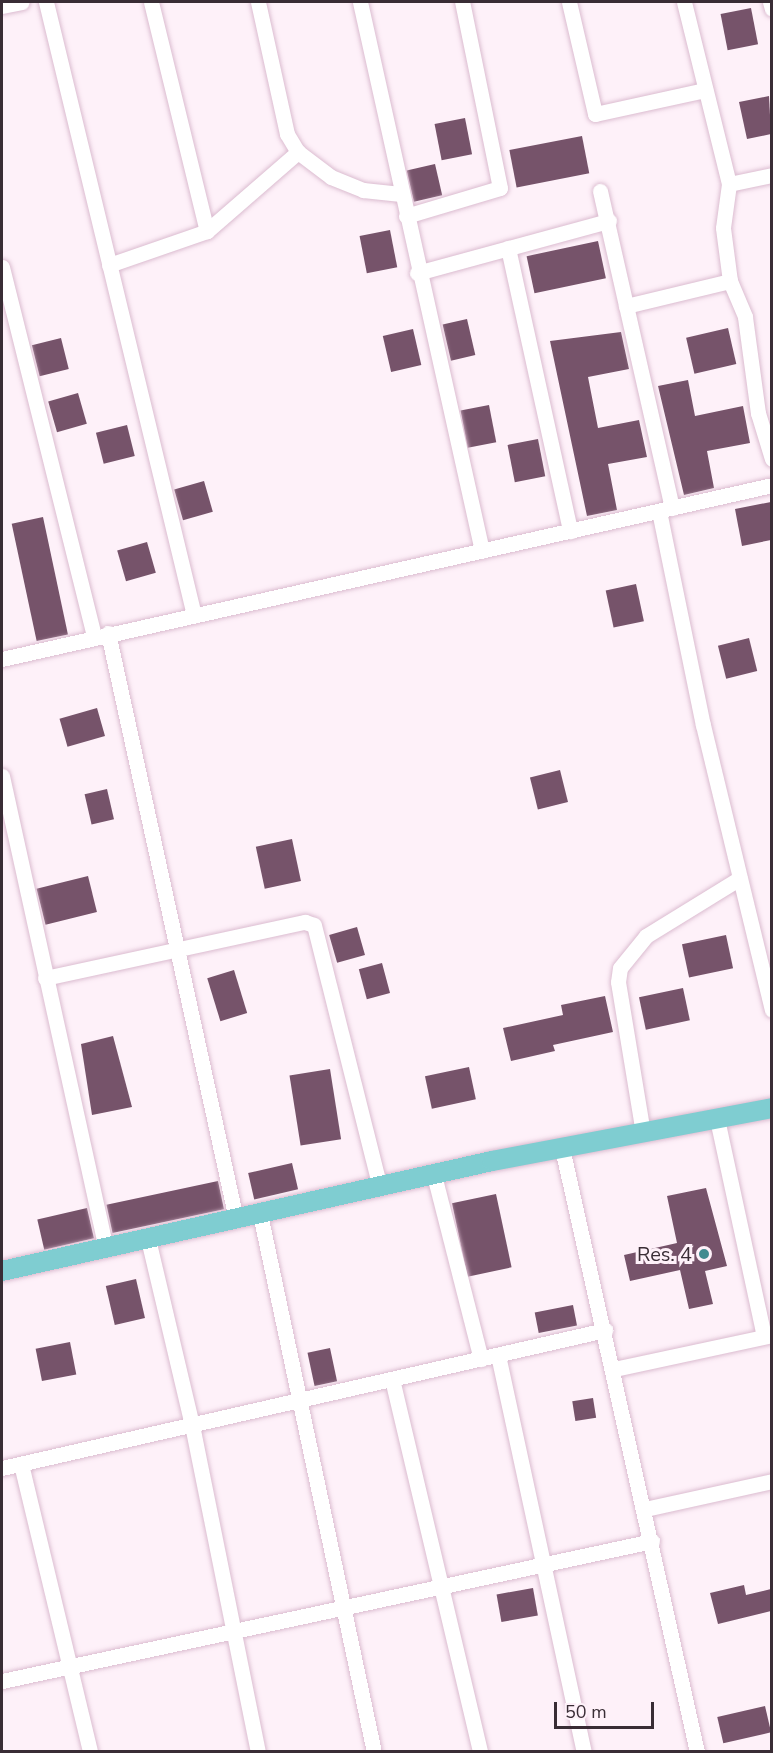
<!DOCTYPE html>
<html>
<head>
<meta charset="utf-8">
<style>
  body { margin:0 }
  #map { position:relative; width:773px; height:1753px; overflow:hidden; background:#fef1f9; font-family:"Nunito Sans",sans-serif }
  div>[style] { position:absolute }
  .building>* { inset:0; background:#76536a; transform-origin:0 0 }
  .roads { filter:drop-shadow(0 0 2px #dbbcd0) drop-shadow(0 0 2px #dbbcd0) }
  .minor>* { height:15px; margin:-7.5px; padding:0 7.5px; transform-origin:7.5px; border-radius:7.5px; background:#fff }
  .major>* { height:20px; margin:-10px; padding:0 10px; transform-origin:10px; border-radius:10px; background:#7fcdd1 }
  .dots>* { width:16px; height:16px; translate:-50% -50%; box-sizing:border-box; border:3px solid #fef1f9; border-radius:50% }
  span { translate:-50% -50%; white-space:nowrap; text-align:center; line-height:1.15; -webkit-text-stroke:6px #fef1f9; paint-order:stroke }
  .poi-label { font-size:20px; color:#392d35 }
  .right { translate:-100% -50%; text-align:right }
  .frame { position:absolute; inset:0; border:3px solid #392d35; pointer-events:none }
  .scale { position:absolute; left:554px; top:1702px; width:100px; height:27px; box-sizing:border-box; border:3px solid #392d35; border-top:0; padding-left:8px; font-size:18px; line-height:21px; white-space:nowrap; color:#392d35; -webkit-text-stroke:4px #fef1f9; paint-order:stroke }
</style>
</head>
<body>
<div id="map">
  <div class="building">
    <i style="left:751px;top:8px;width:37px;height:31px;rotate:79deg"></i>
    <i style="clip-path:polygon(769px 96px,771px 134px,747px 139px,739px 102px)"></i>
    <i style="left:465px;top:118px;width:37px;height:31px;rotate:79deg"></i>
    <i style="left:582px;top:136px;width:38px;height:74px;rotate:79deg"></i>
    <i style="left:435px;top:164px;width:32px;height:29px;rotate:77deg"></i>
    <i style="left:390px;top:230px;width:38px;height:31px;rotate:79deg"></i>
    <i style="left:598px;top:241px;width:38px;height:73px;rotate:78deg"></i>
    <i style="left:467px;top:319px;width:37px;height:25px;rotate:77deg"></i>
    <i style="left:728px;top:328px;width:37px;height:43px;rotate:77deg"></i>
    <i style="left:413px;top:329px;width:37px;height:31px;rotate:77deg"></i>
    <i style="clip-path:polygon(621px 332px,629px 369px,588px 377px,598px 428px,639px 420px,647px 457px,608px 464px,617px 510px,587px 516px,550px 341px)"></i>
    <i style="left:61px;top:338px;width:32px;height:30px;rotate:76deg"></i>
    <i style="clip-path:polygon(688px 380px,695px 416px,743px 406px,750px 443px,707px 451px,714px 488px,684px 495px,658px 386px)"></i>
    <i style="left:78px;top:393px;width:32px;height:31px;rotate:74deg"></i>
    <i style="left:489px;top:405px;width:38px;height:29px;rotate:79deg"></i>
    <i style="left:127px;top:425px;width:32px;height:32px;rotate:76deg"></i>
    <i style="left:538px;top:439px;width:38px;height:31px;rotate:79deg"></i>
    <i style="left:204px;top:481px;width:32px;height:31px;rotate:74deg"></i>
    <i style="clip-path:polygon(771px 502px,771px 540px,742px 546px,735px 509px)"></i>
    <i style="left:43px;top:517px;width:120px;height:32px;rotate:78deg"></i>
    <i style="left:147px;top:542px;width:32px;height:31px;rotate:74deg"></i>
    <i style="left:636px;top:584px;width:38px;height:31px;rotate:78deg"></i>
    <i style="left:749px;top:638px;width:34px;height:32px;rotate:76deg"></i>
    <i style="left:97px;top:708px;width:29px;height:39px;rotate:74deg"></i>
    <i style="left:560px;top:770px;width:33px;height:31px;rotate:76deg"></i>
    <i style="left:107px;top:789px;width:31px;height:23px;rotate:77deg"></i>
    <i style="left:292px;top:839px;width:43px;height:37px;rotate:78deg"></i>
    <i style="left:88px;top:876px;width:37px;height:53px;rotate:76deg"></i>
    <i style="left:357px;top:927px;width:29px;height:29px;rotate:74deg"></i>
    <i style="left:726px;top:935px;width:34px;height:45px;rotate:78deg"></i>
    <i style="left:382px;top:963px;width:31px;height:24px;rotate:75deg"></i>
    <i style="left:234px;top:970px;width:45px;height:28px;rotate:73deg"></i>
    <i style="left:683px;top:988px;width:33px;height:45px;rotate:78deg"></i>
    <i style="clip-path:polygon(605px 996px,613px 1032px,553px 1045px,555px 1051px,511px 1061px,503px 1028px,563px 1015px,561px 1005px)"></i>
    <i style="clip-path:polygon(113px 1036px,132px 1107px,92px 1115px,81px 1044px)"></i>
    <i style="left:469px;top:1067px;width:33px;height:45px;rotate:78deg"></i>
    <i style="left:330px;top:1069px;width:71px;height:41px;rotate:81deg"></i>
    <i style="left:292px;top:1163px;width:27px;height:45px;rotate:77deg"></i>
    <i style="left:218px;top:1181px;width:29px;height:114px;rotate:78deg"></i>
    <i style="clip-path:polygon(706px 1188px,727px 1266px,705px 1271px,713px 1304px,689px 1309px,680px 1270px,630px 1281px,624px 1255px,677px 1243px,667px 1196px)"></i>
    <i style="left:496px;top:1194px;width:75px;height:45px;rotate:78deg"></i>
    <i style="left:87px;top:1208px;width:31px;height:51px;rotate:77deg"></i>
    <i style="left:136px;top:1279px;width:40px;height:31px;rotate:77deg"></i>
    <i style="left:573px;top:1305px;width:21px;height:39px;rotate:79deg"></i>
    <i style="left:70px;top:1342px;width:33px;height:35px;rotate:79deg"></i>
    <i style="left:330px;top:1348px;width:34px;height:23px;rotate:78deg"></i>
    <i style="left:593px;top:1398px;width:20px;height:21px;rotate:81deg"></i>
    <i style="clip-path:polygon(744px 1585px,746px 1595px,771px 1589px,771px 1611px,718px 1624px,710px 1593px)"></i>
    <i style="left:533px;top:1588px;width:28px;height:37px;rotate:80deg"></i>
    <i style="left:765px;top:1706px;width:27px;height:49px;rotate:77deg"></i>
  </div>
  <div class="roads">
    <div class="minor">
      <i style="left:46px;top:2px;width:631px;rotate:76.43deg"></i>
      <i style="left:151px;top:2px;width:236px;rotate:76.3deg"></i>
      <i style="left:258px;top:2px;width:135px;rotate:77.6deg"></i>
      <i style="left:287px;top:134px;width:21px;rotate:59deg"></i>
      <i style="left:298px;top:152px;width:41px;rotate:37.1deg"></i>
      <i style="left:331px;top:177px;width:35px;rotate:22deg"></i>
      <i style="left:363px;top:190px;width:38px;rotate:6deg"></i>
      <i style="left:360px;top:2px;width:562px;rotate:77.47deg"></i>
      <i style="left:569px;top:2px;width:115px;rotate:76.9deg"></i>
      <i style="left:595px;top:114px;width:113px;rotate:-12.3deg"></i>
      <i style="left:684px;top:2px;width:187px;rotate:76.1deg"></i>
      <i style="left:729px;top:184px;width:44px;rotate:97.8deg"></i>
      <i style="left:723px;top:228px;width:53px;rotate:82.5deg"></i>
      <i style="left:730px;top:281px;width:39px;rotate:67deg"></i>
      <i style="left:745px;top:317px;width:97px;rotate:82.3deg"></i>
      <i style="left:758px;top:413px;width:48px;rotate:73.1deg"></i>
      <i style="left:770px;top:2px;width:7px;rotate:74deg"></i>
      <i style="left:2px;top:6px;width:20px;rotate:-11deg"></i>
      <i style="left:729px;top:184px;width:44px;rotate:-11.8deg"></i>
      <i style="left:600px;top:191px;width:325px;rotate:77.2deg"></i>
      <i style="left:406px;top:216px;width:98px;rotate:-16.6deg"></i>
      <i style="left:500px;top:188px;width:190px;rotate:-101.5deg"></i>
      <i style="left:508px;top:248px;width:290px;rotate:77.6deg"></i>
      <i style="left:109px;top:265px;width:104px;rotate:-19.1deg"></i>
      <i style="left:207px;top:231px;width:121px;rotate:-41deg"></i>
      <i style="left:2px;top:267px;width:381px;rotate:76deg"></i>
      <i style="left:417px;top:273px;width:199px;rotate:-15.2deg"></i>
      <i style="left:626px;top:306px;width:107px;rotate:-13.5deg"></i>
      <i style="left:659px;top:511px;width:218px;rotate:78.4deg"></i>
      <i style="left:703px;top:725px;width:293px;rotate:76.4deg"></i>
      <i style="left:108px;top:633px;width:600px;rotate:77.68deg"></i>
      <i style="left:2px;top:659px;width:789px;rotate:-12.73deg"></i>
      <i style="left:2px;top:776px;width:483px;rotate:77.6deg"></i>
      <i style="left:45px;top:978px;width:266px;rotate:-12.2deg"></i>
      <i style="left:305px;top:922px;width:9px;rotate:18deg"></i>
      <i style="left:314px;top:925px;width:271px;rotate:75.9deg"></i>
      <i style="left:717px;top:1119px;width:222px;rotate:77.8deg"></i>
      <i style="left:643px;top:1133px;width:153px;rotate:-99.4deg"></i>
      <i style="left:618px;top:982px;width:14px;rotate:-82deg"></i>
      <i style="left:620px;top:968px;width:41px;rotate:-50.9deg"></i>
      <i style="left:646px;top:936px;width:110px;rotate:-31.7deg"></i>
      <i style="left:562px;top:1148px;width:619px;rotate:77.4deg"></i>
      <i style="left:434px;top:1175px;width:190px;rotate:75.7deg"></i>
      <i style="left:260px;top:1214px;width:550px;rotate:78.04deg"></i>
      <i style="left:148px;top:1239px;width:191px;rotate:76.7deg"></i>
      <i style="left:192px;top:1425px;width:334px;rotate:78.6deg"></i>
      <i style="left:498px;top:1355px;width:406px;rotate:77.8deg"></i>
      <i style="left:614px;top:1369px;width:162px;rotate:-12.1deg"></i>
      <i style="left:392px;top:1379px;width:383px;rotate:76.7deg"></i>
      <i style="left:21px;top:1464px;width:296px;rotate:76.5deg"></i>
      <i style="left:2px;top:1468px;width:619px;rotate:-12.89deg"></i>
      <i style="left:645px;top:1509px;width:130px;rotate:-12.4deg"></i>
      <i style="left:2px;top:1681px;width:665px;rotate:-12.15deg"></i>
    </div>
    <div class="major">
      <i style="left:2px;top:1271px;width:502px;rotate:-12.65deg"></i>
      <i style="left:492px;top:1161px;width:285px;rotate:-10.7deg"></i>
    </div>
  </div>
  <div class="dots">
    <i style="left:704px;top:1254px;background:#438b90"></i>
  </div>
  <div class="poi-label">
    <span class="right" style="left:692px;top:1254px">Res. 4</span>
  </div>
  <div class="frame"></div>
  <div class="scale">50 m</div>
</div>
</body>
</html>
